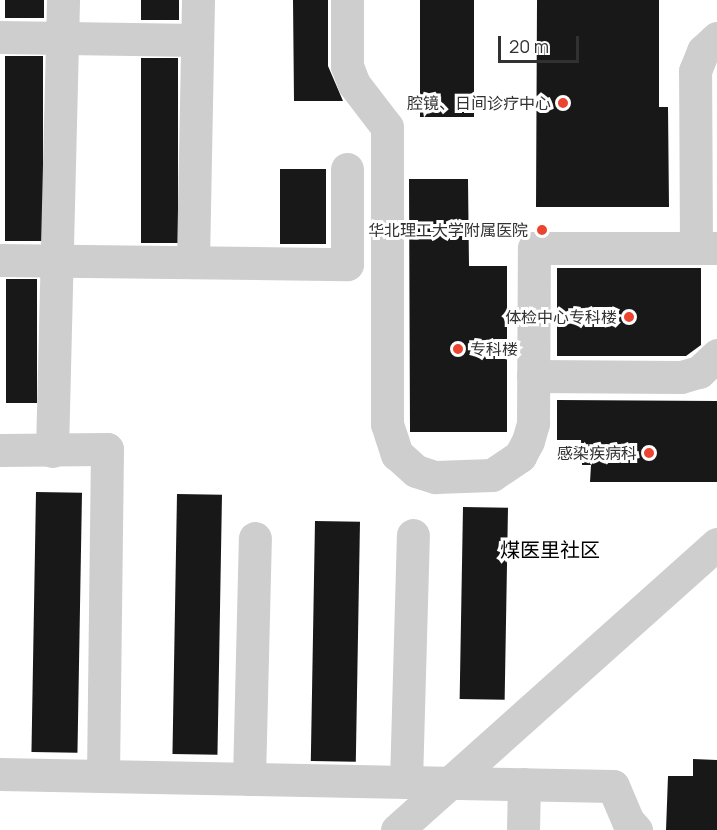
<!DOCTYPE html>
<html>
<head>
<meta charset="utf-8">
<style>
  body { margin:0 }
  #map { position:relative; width:717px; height:830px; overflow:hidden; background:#fff; font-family:Manrope,"Noto Sans SC",sans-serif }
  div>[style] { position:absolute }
  .building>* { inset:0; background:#181818; transform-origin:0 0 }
  .minor>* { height:33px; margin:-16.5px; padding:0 16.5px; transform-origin:16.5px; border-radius:16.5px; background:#cecece }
  .dots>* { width:16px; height:16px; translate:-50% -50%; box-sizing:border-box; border:3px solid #fff; border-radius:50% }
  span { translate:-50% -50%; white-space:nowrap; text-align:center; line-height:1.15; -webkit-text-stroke:6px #fff; paint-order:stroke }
  .poi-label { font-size:16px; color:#313131 }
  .right { translate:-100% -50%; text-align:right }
  .left { translate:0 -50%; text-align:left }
  .quarter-label { font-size:20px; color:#000 }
  .scale { position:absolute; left:498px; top:36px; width:81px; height:27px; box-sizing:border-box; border:3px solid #313131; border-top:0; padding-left:8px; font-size:18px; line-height:21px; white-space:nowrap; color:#313131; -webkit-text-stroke:4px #fff; paint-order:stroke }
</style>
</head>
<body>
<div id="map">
  <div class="building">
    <i style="left:5px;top:0;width:39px;height:18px"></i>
    <i style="left:141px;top:0;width:38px;height:20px"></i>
    <i style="clip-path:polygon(293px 0,328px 0,328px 66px,343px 101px,294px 101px)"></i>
    <i style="left:420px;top:0;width:54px;height:117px"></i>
    <i style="clip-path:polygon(537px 0,659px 0,659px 107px,668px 107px,669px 207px,536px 207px)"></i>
    <i style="left:5px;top:56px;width:38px;height:185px"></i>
    <i style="left:141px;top:58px;width:37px;height:185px"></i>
    <i style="left:280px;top:169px;width:46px;height:75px"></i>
    <i style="clip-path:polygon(409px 179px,468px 179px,469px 266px,507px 266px,507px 432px,410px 432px)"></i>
    <i style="clip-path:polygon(557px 268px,701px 268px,701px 345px,686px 356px,557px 356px)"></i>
    <i style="left:6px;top:279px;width:31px;height:124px"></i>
    <i style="clip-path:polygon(557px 400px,717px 401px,717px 482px,590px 482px,591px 465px,582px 465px,581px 440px,557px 440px)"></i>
    <i style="left:36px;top:492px;width:46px;height:260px;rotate:1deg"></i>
    <i style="left:177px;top:494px;width:45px;height:260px;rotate:1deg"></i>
    <i style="left:463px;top:507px;width:45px;height:192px;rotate:1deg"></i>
    <i style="left:315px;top:521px;width:45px;height:240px;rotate:1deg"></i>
    <i style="clip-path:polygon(693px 759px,717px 760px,717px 830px,666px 830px,668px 776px,693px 776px)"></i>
  </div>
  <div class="minor">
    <i style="left:347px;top:0;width:66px;rotate:90deg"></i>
    <i style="left:347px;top:66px;width:19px;rotate:69deg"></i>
    <i style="left:354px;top:84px;width:54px;rotate:52.5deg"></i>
    <i style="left:387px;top:127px;width:297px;rotate:90deg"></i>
    <i style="left:387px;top:424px;width:32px;rotate:72deg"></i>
    <i style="left:397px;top:454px;width:25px;rotate:42deg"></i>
    <i style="left:416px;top:471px;width:20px;rotate:18deg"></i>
    <i style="left:435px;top:477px;width:57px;rotate:-2deg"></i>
    <i style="left:492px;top:475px;width:34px;rotate:-34deg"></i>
    <i style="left:520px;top:456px;width:17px;rotate:-62deg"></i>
    <i style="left:528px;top:441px;width:19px;rotate:-74deg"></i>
    <i style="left:533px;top:423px;width:175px;rotate:-89.7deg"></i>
    <i style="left:534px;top:248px;width:183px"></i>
    <i style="left:0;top:37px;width:197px;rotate:0.9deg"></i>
    <i style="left:696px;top:248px;width:177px;rotate:-90.3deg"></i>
    <i style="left:695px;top:71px;width:22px;rotate:-68deg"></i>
    <i style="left:703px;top:51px;width:19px;rotate:-43deg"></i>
    <i style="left:0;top:260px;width:347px;rotate:0.7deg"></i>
    <i style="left:347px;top:264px;width:95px;rotate:-90deg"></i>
    <i style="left:193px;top:261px;width:261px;rotate:-88.9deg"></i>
    <i style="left:533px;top:376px;width:148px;rotate:0.4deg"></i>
    <i style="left:681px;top:377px;width:19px;rotate:-16deg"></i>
    <i style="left:699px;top:372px;width:25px;rotate:-43deg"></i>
    <i style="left:0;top:450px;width:107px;rotate:-0.5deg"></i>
    <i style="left:107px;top:449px;width:327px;rotate:90.7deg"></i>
    <i style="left:52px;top:451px;width:451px;rotate:-88.6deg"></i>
    <i style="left:0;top:774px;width:613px;rotate:1.12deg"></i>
    <i style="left:613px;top:786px;width:38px;rotate:67deg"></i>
    <i style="left:628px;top:821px;width:12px;rotate:48deg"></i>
    <i style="left:249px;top:779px;width:241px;rotate:-88.6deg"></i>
    <i style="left:406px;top:782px;width:247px;rotate:-88.4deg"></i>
    <i style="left:397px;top:830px;width:429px;rotate:-41.8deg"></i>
    <i style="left:523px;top:830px;width:46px;rotate:-88.8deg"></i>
  </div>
  <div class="dots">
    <i style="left:563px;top:103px;background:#eb4430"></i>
    <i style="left:542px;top:230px;background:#eb4430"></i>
    <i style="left:629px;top:317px;background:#eb4430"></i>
    <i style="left:458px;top:349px;background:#eb4430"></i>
    <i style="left:649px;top:453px;background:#eb4430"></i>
  </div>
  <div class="poi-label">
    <span class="right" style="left:551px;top:103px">腔镜、日间诊疗中心</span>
    <span class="right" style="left:528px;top:230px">华北理工大学附属医院</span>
    <span class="right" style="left:617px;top:317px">体检中心专科楼</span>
    <span class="left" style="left:470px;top:349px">专科楼</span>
    <span class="right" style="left:637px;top:453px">感染疾病科</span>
  </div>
  <div class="quarter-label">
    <span style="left:550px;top:549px">煤医里社区</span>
  </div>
  <div class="scale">20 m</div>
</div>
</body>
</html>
